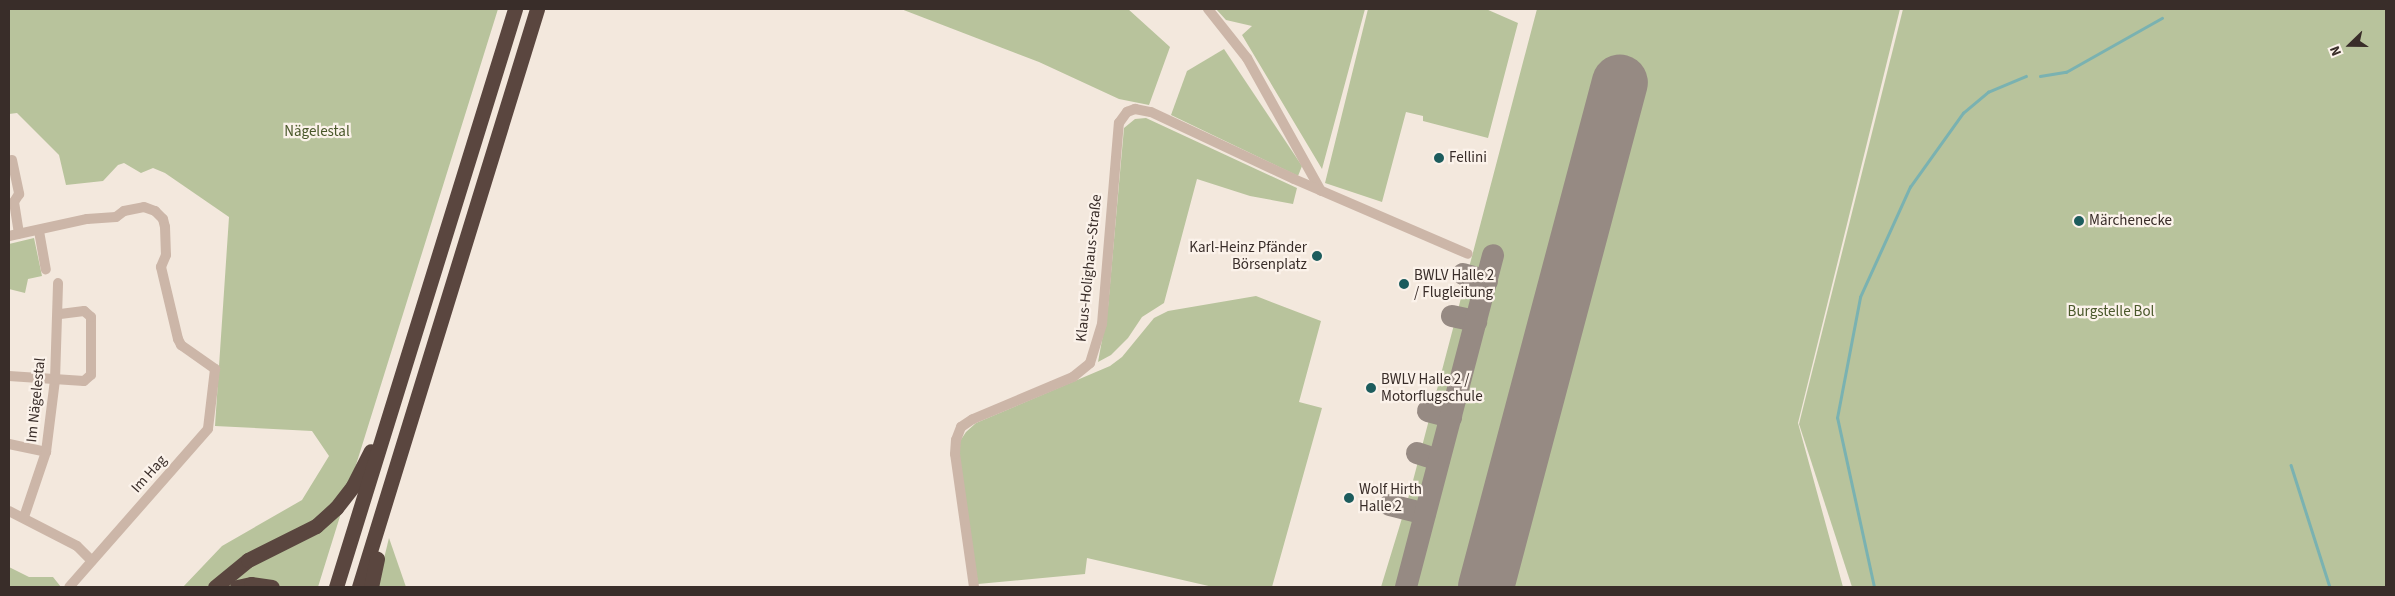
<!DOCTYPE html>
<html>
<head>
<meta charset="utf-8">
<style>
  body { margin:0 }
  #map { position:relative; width:2395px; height:596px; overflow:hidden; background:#f3e8dd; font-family:"Source Sans 3",sans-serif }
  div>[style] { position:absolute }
  .green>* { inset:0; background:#b8c39c }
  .stream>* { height:2.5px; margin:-1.25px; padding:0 1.25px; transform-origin:1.25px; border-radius:1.25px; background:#7ab2b1 }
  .taxiway>* { height:22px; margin:-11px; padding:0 11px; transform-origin:11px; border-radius:11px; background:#968a83 }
  .runway>* { height:56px; margin:-28px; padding:0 28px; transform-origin:28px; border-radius:28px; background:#968a83 }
  .minor>* { height:10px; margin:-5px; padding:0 5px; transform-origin:5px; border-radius:5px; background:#ccb6a8 }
  .motorway>* { height:15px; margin:-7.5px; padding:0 7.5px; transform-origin:7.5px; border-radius:7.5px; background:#5a463f }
  .dots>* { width:14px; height:14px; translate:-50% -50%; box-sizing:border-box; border:2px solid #fbf2ea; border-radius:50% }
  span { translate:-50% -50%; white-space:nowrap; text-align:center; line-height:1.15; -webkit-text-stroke:4.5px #fbf2ea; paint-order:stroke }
  .park-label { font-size:15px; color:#4a582b }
  .poi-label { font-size:15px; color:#392d29 }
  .left { translate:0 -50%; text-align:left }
  .right { translate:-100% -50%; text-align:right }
  .street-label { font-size:15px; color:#392d29 }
  .frame { position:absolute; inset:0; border:10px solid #392d29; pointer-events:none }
  .north { position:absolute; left:2325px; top:20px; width:50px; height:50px; -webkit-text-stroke:4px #fbf2ea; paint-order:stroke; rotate:248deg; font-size:14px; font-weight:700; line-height:20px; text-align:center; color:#392d29 }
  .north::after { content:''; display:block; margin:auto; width:18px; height:22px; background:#392d29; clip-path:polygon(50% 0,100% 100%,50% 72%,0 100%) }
</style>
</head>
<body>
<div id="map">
  <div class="green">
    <i style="clip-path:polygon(9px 9px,498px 9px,318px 587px,183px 587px,222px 546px,302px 500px,329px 456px,312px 431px,215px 426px,229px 217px,165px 173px,153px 168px,141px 173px,124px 163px,118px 165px,103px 181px,66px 185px,59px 155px,17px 113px,9px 114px)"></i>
    <i style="clip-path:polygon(901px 9px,1128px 9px,1170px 47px,1149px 105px,1119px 99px,1039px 62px)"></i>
    <i style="clip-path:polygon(1216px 9px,1365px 9px,1322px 169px,1242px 35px,1252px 26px,1226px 20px)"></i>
    <i style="clip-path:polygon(1368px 9px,1486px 9px,1518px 23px,1488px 138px,1423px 121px,1423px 116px,1406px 112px,1382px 202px,1325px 183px)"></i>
    <i style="clip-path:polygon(1537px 9px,1900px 9px,1798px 423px,1843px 587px,1381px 587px,1410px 492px)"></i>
    <i style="clip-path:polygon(1903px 9px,2386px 9px,2386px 587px,1852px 587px,1799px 424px)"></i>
    <i style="clip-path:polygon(1224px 49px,1302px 166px,1298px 176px,1171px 115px,1187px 71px)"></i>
    <i style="clip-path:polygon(1146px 118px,1297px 188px,1293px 204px,1250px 196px,1197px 179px,1164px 303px,1142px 317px,1128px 338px,1111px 355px,1098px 362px,1108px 307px,1124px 128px,1135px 119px)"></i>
    <i style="clip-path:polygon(34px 238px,42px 276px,28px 279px,25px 293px,9px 289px,9px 244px)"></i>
    <i style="clip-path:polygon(1256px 296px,1321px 321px,1299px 402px,1322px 408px,1272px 587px,1213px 587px,1087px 558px,1085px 574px,978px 584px,958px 456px,960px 441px,966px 432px,976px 423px,1110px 366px,1122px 357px,1154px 318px,1168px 311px)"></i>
    <i style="clip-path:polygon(389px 538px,406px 587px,377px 587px)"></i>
    <i style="clip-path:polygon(9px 567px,29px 577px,53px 577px,61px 587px,9px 587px)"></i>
  </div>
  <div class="stream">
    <i style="left:2040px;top:76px;width:26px;rotate:-9deg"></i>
    <i style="left:2066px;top:72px;width:110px;rotate:-29.4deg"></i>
    <i style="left:2291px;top:465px;width:128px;rotate:72.3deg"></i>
    <i style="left:1874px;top:587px;width:173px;rotate:-102.3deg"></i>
    <i style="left:1837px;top:418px;width:123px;rotate:-79.2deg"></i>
    <i style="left:1860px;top:297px;width:121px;rotate:-65.6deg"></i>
    <i style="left:1910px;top:187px;width:91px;rotate:-54.4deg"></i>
    <i style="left:1963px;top:113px;width:33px;rotate:-40deg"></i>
    <i style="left:1988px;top:92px;width:41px;rotate:-22.8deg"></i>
  </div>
  <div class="taxiway">
    <i style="left:1463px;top:274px;width:25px;rotate:16deg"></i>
    <i style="left:1452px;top:316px;width:25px;rotate:12deg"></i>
    <i style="left:1428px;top:411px;width:24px;rotate:15deg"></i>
    <i style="left:1417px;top:453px;width:23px;rotate:18deg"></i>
    <i style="left:1390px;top:505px;width:36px;rotate:14deg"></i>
    <i style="left:1406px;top:587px;width:343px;rotate:-75.3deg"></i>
  </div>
  <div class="runway">
    <i style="left:1486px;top:587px;width:522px;rotate:-75.14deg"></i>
  </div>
  <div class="minor">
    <i style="left:1208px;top:9px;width:63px;rotate:51.5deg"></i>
    <i style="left:1247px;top:58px;width:152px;rotate:60.9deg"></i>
    <i style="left:12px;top:160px;width:35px;rotate:78deg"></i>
    <i style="left:19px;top:194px;width:9px;rotate:122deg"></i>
    <i style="left:14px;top:202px;width:32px;rotate:81deg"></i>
    <i style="left:39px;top:231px;width:39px;rotate:80deg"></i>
    <i style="left:9px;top:236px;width:80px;rotate:-12.3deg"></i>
    <i style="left:87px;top:219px;width:29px;rotate:-4deg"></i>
    <i style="left:116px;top:217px;width:10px;rotate:-37deg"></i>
    <i style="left:124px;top:211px;width:20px;rotate:-11deg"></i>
    <i style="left:144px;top:207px;width:12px;rotate:20deg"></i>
    <i style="left:155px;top:211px;width:11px;rotate:45deg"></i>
    <i style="left:163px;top:219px;width:8px;rotate:76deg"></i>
    <i style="left:165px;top:227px;width:28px;rotate:88deg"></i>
    <i style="left:166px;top:255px;width:13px;rotate:113deg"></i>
    <i style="left:161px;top:267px;width:74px;rotate:76.7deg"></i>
    <i style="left:178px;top:339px;width:7px;rotate:63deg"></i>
    <i style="left:181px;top:345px;width:42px;rotate:35.2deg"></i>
    <i style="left:215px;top:369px;width:60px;rotate:96.7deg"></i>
    <i style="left:208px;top:429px;width:210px;rotate:131.3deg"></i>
    <i style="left:9px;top:376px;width:75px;rotate:3.8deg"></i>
    <i style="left:84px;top:381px;width:9px;rotate:-41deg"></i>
    <i style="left:91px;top:375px;width:58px;rotate:-90deg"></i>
    <i style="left:91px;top:317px;width:9px;rotate:-139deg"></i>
    <i style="left:84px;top:311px;width:26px;rotate:173deg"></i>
    <i style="left:9px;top:444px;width:38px;rotate:12deg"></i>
    <i style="left:9px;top:511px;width:76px;rotate:27.2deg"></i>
    <i style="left:77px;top:546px;width:20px;rotate:45deg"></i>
    <i style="left:24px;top:517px;width:69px;rotate:-71.3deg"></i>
    <i style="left:46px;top:452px;width:73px;rotate:-82.9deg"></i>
    <i style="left:55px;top:380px;width:97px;rotate:-88.2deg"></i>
    <i style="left:974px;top:587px;width:134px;rotate:-98.1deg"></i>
    <i style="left:955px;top:454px;width:14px;rotate:-86deg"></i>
    <i style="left:956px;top:440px;width:14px;rotate:-69deg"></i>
    <i style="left:961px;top:427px;width:14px;rotate:-34deg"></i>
    <i style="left:973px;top:419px;width:108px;rotate:-22.8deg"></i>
    <i style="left:1073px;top:377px;width:22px;rotate:-39deg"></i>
    <i style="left:1090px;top:363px;width:41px;rotate:-72.9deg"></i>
    <i style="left:1102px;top:324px;width:202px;rotate:-85.2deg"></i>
    <i style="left:1119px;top:123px;width:14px;rotate:-54deg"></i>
    <i style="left:1127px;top:112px;width:9px;rotate:-21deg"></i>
    <i style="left:1135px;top:109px;width:16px;rotate:11deg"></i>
    <i style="left:1151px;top:112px;width:158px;rotate:25.1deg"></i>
    <i style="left:1294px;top:179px;width:189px;rotate:23.3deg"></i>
  </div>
  <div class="motorway">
    <i style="left:215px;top:587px;width:43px;rotate:-39.3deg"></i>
    <i style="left:248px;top:560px;width:76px;rotate:-26.6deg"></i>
    <i style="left:316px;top:526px;width:27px;rotate:-42deg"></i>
    <i style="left:336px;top:508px;width:28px;rotate:-52deg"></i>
    <i style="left:353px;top:486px;width:39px;rotate:-63deg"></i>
    <i style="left:237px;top:587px;width:14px;rotate:-12deg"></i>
    <i style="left:251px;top:584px;width:21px;rotate:8deg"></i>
    <i style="left:336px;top:587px;width:605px;rotate:-72.79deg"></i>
    <i style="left:359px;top:587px;width:605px;rotate:-72.88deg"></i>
    <i style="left:371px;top:587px;width:29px;rotate:-78deg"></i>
  </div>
  <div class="dots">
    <i style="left:1439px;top:158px;background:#1c5c5d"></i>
    <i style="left:2079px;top:221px;background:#1c5c5d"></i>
    <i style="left:1317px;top:256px;background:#1c5c5d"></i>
    <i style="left:1404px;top:284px;background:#1c5c5d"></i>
    <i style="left:1371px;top:388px;background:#1c5c5d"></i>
    <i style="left:1349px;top:498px;background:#1c5c5d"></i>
  </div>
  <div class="park-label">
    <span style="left:317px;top:132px">Nägelestal</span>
    <span style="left:2111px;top:312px">Burgstelle Bol</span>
  </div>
  <div class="poi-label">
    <span class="left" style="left:1449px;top:158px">Fellini</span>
    <span class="left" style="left:2089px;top:221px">Märchenecke</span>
    <span class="right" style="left:1307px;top:256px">Karl-Heinz Pfänder<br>Börsenplatz</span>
    <span class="left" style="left:1414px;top:284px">BWLV Halle 2<br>/ Flugleitung</span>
    <span class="left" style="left:1381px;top:388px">BWLV Halle 2 /<br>Motorflugschule</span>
    <span class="left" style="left:1359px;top:498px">Wolf Hirth<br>Halle 2</span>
  </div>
  <div class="street-label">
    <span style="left:1089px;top:268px;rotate:-84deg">Klaus-Holighaus-Straße</span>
    <span style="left:36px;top:400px;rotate:-84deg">Im Nägelestal</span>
    <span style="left:149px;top:474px;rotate:-48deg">Im Hag</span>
  </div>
  <div class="frame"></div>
  <div class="north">N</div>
</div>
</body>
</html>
